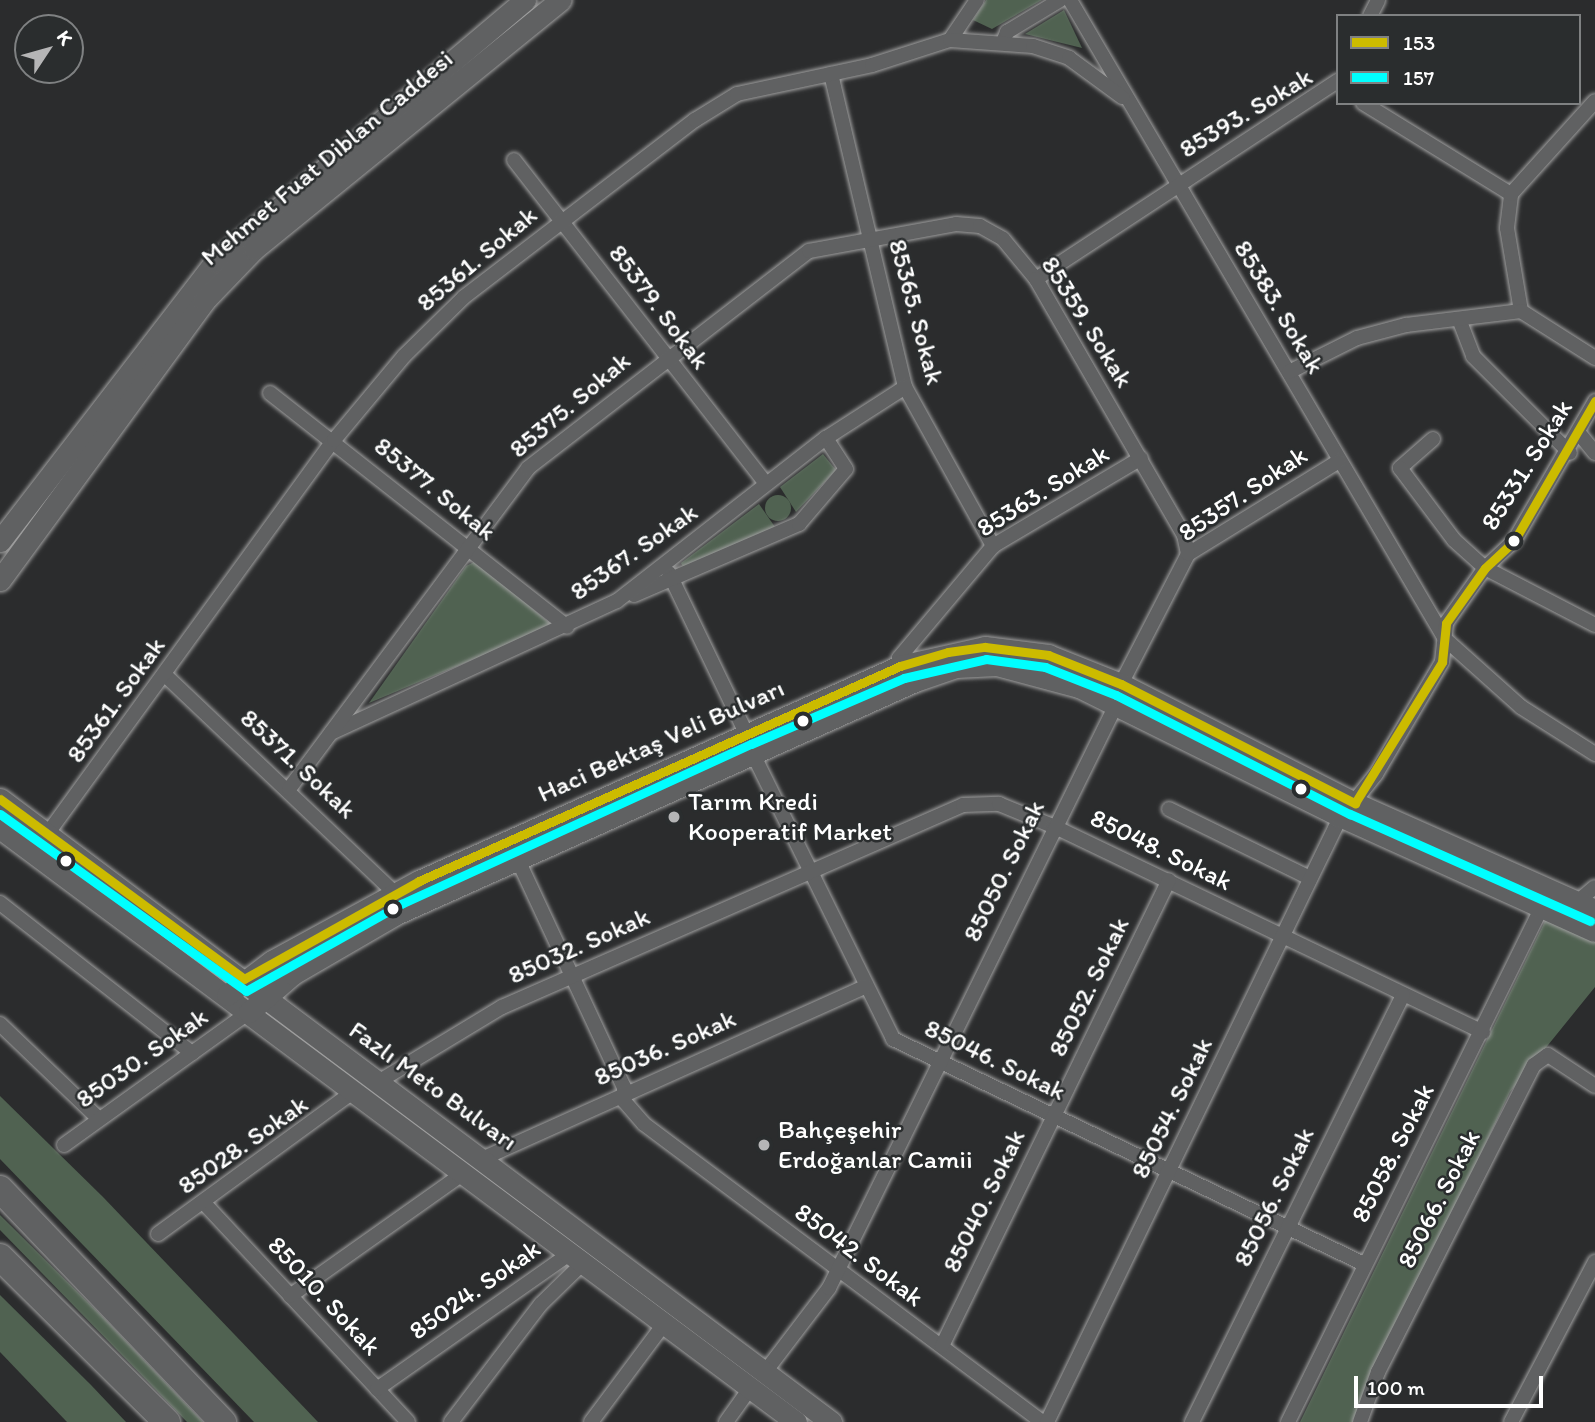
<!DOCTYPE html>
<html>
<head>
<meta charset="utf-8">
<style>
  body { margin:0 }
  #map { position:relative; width:1595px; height:1422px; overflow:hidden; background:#2b2c2d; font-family:Itim,sans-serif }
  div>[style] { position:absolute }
  .green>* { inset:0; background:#506251 }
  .round { border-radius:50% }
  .roads { filter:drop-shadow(0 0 2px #a0a0a0) drop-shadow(0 0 2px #a0a0a0) }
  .minor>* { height:14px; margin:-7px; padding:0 7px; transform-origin:7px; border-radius:7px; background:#606162 }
  .secondary>* { height:21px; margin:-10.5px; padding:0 10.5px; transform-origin:10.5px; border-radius:10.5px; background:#606162 }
  .motorway>* { height:26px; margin:-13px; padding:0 13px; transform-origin:13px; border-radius:13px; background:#606162 }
  .bus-1>* { height:9px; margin:-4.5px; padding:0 4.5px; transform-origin:4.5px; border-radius:4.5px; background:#cb0 }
  .bus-2>* { height:9px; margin:-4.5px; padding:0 4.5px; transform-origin:4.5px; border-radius:4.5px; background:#0ff }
  .dots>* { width:19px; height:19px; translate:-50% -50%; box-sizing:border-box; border:4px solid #2a2d2e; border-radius:50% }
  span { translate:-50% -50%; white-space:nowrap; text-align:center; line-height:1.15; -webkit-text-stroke:5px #2a2d2e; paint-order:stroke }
  .street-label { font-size:26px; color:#fff }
  .poi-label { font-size:26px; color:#fff }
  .left { translate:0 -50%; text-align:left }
  .legend { position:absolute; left:1336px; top:14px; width:245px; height:91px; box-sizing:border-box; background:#2a2d2e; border:2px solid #7f8182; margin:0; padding:9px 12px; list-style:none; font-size:21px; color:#fff }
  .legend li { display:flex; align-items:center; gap:14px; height:35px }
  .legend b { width:35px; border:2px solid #7f8182 }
  .north { position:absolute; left:14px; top:14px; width:70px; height:70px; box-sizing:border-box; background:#2a2d2e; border:2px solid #7f8182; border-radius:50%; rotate:54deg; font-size:19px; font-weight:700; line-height:28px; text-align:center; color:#fff }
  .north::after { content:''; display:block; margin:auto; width:24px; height:32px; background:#b5b5b6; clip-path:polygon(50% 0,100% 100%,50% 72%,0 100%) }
  .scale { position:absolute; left:1354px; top:1376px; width:189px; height:32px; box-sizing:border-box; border:4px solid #fff; border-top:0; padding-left:9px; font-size:21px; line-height:24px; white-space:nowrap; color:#fff; -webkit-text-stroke:5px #2a2d2e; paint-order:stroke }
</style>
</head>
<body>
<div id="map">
  <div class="green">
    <i style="clip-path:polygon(986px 0,1042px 0,992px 29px,973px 20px)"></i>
    <i style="clip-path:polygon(1064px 10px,1082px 48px,1025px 34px)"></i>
    <i style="clip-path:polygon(823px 454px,836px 470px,796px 512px,780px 487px)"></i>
    <i class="round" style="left:765px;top:495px;width:26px;height:26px"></i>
    <i style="clip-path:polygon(759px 504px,775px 527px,683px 567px,681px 563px)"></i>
    <i style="clip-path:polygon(476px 561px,553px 626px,369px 703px,466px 566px)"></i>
    <i style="clip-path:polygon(0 808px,232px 980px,228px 985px,0 818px)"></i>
    <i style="clip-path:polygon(1546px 919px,1595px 941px,1595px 987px,1510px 1092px,1354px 1422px,1300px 1422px)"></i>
    <i style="clip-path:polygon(0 1096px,103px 1197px,318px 1422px,254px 1422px,0 1159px)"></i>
    <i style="clip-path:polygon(0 1215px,103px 1317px,203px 1422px,187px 1422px,0 1230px)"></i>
    <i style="clip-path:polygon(0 1295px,91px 1385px,126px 1422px,67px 1422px,0 1352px)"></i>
  </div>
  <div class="roads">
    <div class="minor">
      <i style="left:1070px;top:0;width:741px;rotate:59.59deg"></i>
      <i style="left:1445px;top:639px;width:102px;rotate:41.8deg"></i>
      <i style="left:1521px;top:707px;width:88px;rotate:32.4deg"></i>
      <i style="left:1370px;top:16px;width:18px;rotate:-63deg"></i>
      <i style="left:950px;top:40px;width:48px;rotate:-56deg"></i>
      <i style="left:1003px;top:42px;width:11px;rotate:-68deg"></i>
      <i style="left:1007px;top:32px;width:62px;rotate:-31.1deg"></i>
      <i style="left:831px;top:74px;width:322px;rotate:76.7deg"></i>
      <i style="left:905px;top:387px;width:182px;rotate:61deg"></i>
      <i style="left:1363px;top:103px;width:174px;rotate:31.6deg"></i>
      <i style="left:514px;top:160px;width:410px;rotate:52.1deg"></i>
      <i style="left:1036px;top:279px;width:361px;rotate:-33.3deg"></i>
      <i style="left:1521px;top:311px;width:84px;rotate:-99.6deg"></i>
      <i style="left:1507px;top:228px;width:34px;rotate:-83deg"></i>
      <i style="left:1511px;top:194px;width:125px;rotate:-47.9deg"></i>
      <i style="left:1459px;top:319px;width:40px;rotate:69deg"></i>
      <i style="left:1473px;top:356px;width:137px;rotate:45deg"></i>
      <i style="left:1289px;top:372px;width:76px;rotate:-26.6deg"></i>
      <i style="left:1357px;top:338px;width:51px;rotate:-14.9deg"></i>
      <i style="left:1406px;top:325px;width:116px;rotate:-6.9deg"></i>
      <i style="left:1521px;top:311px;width:88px;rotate:32.4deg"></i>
      <i style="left:270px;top:393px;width:378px;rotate:38.2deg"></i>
      <i style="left:1578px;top:432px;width:27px;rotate:51deg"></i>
      <i style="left:1433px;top:439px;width:44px;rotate:138.7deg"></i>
      <i style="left:1400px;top:468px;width:90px;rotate:53.1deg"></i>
      <i style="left:1454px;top:540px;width:42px;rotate:42.1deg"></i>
      <i style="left:1485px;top:568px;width:124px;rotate:27.4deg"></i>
      <i style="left:669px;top:573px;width:178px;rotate:64.3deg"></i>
      <i style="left:634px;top:595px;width:180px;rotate:-23.3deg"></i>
      <i style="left:799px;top:524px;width:72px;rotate:-49.5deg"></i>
      <i style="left:846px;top:469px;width:37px;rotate:-123deg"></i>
      <i style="left:900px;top:666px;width:8px;rotate:-97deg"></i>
      <i style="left:899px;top:658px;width:146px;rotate:-50deg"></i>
      <i style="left:993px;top:546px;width:172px;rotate:-30.7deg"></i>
      <i style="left:165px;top:675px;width:317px;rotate:43.5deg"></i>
      <i style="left:1121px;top:684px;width:146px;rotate:-62.7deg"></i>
      <i style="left:1188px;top:554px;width:177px;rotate:-31.6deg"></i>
      <i style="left:331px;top:733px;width:315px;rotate:-24.8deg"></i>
      <i style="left:617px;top:601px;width:265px;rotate:-38deg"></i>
      <i style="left:826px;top:438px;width:94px;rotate:-32.8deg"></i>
      <i style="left:752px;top:752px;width:320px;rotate:63.8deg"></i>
      <i style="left:893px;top:1039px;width:522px;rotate:25.53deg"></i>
      <i style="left:289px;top:789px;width:400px;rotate:-53.3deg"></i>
      <i style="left:528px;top:468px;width:355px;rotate:-37.7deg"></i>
      <i style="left:809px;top:251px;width:149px;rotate:-10.4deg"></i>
      <i style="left:956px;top:224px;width:24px;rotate:5deg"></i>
      <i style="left:980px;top:226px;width:26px;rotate:29deg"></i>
      <i style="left:1003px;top:239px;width:52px;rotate:50.5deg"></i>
      <i style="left:1036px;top:279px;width:296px;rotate:60deg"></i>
      <i style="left:1184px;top:535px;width:19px;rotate:78deg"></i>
      <i style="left:1169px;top:809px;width:157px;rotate:26.1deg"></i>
      <i style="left:48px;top:833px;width:486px;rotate:-54deg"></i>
      <i style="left:334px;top:440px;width:109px;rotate:-50.2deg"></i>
      <i style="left:404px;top:356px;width:84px;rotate:-44.5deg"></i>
      <i style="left:464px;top:297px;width:291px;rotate:-37.5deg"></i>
      <i style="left:695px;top:120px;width:49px;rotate:-31.8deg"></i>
      <i style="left:737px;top:94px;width:138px;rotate:-12.1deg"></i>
      <i style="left:872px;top:65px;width:82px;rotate:-17.8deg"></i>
      <i style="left:950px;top:40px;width:83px;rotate:4.1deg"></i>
      <i style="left:1033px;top:46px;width:38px;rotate:18deg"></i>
      <i style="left:1069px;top:58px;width:66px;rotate:36.3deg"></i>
      <i style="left:517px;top:858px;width:253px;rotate:65deg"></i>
      <i style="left:624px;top:1087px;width:14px;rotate:90deg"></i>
      <i style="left:624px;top:1101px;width:30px;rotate:49deg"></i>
      <i style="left:644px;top:1124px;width:498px;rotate:36.8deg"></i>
      <i style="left:1577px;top:902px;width:23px;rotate:-40deg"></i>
      <i style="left:0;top:903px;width:244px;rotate:38deg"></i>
      <i style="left:0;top:1024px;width:136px;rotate:43.8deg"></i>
      <i style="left:378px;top:1082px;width:145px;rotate:-31.2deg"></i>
      <i style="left:502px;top:1007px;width:503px;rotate:-23.66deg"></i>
      <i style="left:963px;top:805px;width:36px;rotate:-2deg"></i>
      <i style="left:999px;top:804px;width:58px;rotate:22.2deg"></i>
      <i style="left:1053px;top:826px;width:477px;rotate:25.6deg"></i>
      <i style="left:64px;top:1145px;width:228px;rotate:-35.7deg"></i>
      <i style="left:484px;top:1158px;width:419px;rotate:-24.2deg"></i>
      <i style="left:204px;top:1203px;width:299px;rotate:47deg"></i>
      <i style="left:158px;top:1234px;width:243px;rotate:-36.1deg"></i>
      <i style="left:290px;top:1296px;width:209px;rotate:-35.3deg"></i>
      <i style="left:942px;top:1346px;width:518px;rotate:-64.03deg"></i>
      <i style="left:765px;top:1372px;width:106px;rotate:-52.7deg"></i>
      <i style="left:829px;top:1288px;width:650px;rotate:-63.79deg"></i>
      <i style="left:377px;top:1389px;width:231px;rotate:-35.1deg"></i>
      <i style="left:451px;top:1422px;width:148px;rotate:-52.7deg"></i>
      <i style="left:541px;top:1304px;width:54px;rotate:-44.3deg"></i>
      <i style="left:591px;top:1422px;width:122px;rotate:-53.3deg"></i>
      <i style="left:726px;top:1422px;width:43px;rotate:-54.5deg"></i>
      <i style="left:1047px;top:1422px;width:667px;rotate:-64.13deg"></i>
      <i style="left:1338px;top:822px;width:61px;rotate:-51.6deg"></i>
      <i style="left:1376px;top:774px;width:130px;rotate:-59.5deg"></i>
      <i style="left:1442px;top:662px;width:39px;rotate:-84deg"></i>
      <i style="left:1446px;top:623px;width:67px;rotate:-54.7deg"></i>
      <i style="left:1485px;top:568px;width:40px;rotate:-43deg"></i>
      <i style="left:1514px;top:541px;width:162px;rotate:-59.9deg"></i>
      <i style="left:1192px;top:1422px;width:476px;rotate:-63.7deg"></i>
      <i style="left:1288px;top:1422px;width:574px;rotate:-63.75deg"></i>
      <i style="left:1360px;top:1422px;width:53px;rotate:-70.2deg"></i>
      <i style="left:1378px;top:1372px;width:344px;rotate:-63.1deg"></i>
      <i style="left:1534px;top:1065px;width:17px;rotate:-36deg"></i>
      <i style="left:1548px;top:1055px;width:56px;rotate:33.4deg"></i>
      <i style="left:1511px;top:1422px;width:181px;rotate:-62.3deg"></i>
    </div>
    <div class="secondary">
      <i style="left:0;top:541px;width:352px;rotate:-52.4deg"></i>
      <i style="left:215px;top:262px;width:406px;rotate:-40.2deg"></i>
      <i style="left:0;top:580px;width:346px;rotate:-53.8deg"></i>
      <i style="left:204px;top:301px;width:72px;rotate:-46.1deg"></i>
      <i style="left:254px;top:249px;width:395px;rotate:-39.1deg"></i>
      <i style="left:0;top:799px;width:1039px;rotate:36.86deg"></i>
      <i style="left:0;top:828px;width:993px;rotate:36.73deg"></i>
      <i style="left:227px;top:995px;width:56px;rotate:-37.1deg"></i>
      <i style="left:272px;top:961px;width:167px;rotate:-28.6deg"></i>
      <i style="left:419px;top:881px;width:527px;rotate:-24.08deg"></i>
      <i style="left:900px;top:666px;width:87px;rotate:-12.6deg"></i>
      <i style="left:985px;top:647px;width:64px;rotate:7.2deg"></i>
      <i style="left:1048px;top:655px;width:79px;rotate:21.7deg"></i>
      <i style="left:1121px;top:684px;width:263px;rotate:27deg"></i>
      <i style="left:1355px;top:803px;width:263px;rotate:24deg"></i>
      <i style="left:249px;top:1012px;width:58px;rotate:-40.8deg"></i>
      <i style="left:293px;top:974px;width:119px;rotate:-30.2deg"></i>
      <i style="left:396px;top:914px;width:569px;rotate:-24.18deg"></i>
      <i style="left:915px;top:681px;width:43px;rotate:-18.9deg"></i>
      <i style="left:956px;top:667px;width:41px;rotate:-2.8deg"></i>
      <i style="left:997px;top:665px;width:85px;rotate:15deg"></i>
      <i style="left:1079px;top:687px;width:293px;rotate:26.3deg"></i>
      <i style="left:1342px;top:817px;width:277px;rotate:24.3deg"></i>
    </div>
    <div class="motorway">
      <i style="left:0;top:1189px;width:323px;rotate:46.3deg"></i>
      <i style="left:0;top:1257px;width:235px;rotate:44.7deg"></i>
    </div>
  </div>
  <div class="bus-1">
    <i style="left:0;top:799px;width:303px;rotate:36.4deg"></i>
    <i style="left:244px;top:979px;width:201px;rotate:-29.2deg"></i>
    <i style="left:419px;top:881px;width:527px;rotate:-24.08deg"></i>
    <i style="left:900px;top:666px;width:50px;rotate:-16.3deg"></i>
    <i style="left:948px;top:652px;width:37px;rotate:-8deg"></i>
    <i style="left:985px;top:647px;width:64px;rotate:7.2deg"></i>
    <i style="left:1048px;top:655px;width:79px;rotate:21.7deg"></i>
    <i style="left:1121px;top:684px;width:263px;rotate:27deg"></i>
    <i style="left:1355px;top:803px;width:166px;rotate:-58.3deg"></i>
    <i style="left:1442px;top:662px;width:39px;rotate:-84deg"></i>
    <i style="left:1446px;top:623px;width:67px;rotate:-54.7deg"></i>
    <i style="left:1485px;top:568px;width:40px;rotate:-43deg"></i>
    <i style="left:1514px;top:541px;width:162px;rotate:-59.9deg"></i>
  </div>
  <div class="bus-2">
    <i style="left:0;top:814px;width:303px;rotate:35.7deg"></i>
    <i style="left:246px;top:991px;width:178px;rotate:-29.3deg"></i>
    <i style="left:401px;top:904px;width:385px;rotate:-24.6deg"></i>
    <i style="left:751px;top:744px;width:167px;rotate:-23.3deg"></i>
    <i style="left:904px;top:678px;width:84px;rotate:-13deg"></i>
    <i style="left:986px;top:659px;width:60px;rotate:7.7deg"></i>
    <i style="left:1045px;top:667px;width:76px;rotate:21.5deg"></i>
    <i style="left:1116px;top:695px;width:263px;rotate:27deg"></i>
    <i style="left:1350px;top:814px;width:263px;rotate:24deg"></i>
  </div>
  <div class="dots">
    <i style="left:1514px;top:541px;background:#fff"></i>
    <i style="left:803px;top:721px;background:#fff"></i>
    <i style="left:1301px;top:789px;background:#fff"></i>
    <i style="left:674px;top:817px;background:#b5b5b6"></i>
    <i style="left:66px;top:861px;background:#fff"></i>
    <i style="left:393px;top:909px;background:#fff"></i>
    <i style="left:764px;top:1145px;background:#b5b5b6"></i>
  </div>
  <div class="street-label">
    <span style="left:1246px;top:113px;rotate:-31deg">85393. Sokak</span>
    <span style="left:327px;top:158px;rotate:-40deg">Mehmet Fuat Diblan Caddesi</span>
    <span style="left:477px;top:259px;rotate:-40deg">85361. Sokak</span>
    <span style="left:659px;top:307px;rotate:53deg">85379. Sokak</span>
    <span style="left:1279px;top:307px;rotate:59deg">85383. Sokak</span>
    <span style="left:916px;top:312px;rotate:75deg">85365. Sokak</span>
    <span style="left:1087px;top:322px;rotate:58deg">85359. Sokak</span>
    <span style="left:570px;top:405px;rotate:-40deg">85375. Sokak</span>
    <span style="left:1527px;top:465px;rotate:-58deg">85331. Sokak</span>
    <span style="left:435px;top:489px;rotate:39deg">85377. Sokak</span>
    <span style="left:1043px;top:491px;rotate:-32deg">85363. Sokak</span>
    <span style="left:1243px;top:494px;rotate:-34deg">85357. Sokak</span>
    <span style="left:634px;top:552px;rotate:-35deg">85367. Sokak</span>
    <span style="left:116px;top:700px;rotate:-54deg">85361. Sokak</span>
    <span style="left:661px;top:741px;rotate:-24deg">Haci Bektaş Veli Bulvarı</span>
    <span style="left:298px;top:764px;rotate:43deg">85371. Sokak</span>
    <span style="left:1161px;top:850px;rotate:26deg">85048. Sokak</span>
    <span style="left:1004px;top:871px;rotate:-64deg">85050. Sokak</span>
    <span style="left:579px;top:946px;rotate:-24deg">85032. Sokak</span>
    <span style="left:1089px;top:987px;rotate:-64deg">85052. Sokak</span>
    <span style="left:665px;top:1048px;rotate:-24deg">85036. Sokak</span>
    <span style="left:142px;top:1058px;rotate:-35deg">85030. Sokak</span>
    <span style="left:995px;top:1060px;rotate:26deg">85046. Sokak</span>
    <span style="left:433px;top:1086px;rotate:36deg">Fazlı Meto Bulvarı</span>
    <span style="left:1172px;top:1108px;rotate:-64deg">85054. Sokak</span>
    <span style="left:243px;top:1145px;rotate:-35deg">85028. Sokak</span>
    <span style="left:1393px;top:1153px;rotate:-63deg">85058. Sokak</span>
    <span style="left:1274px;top:1197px;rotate:-64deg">85056. Sokak</span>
    <span style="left:1439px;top:1199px;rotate:-63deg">85066. Sokak</span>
    <span style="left:984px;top:1201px;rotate:-64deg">85040. Sokak</span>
    <span style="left:859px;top:1255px;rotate:37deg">85042. Sokak</span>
    <span style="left:475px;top:1290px;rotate:-35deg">85024. Sokak</span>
    <span style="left:324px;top:1296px;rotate:47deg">85010. Sokak</span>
  </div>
  <div class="poi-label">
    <span class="left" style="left:688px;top:817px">Tarım Kredi<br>Kooperatif Market</span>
    <span class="left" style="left:778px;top:1145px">Bahçeşehir<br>Erdoğanlar Camii</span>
  </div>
  <ul class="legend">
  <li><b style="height:9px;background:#cb0"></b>153</li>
  <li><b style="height:9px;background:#0ff"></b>157</li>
  </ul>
  <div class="north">K</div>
  <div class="scale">100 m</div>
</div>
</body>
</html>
